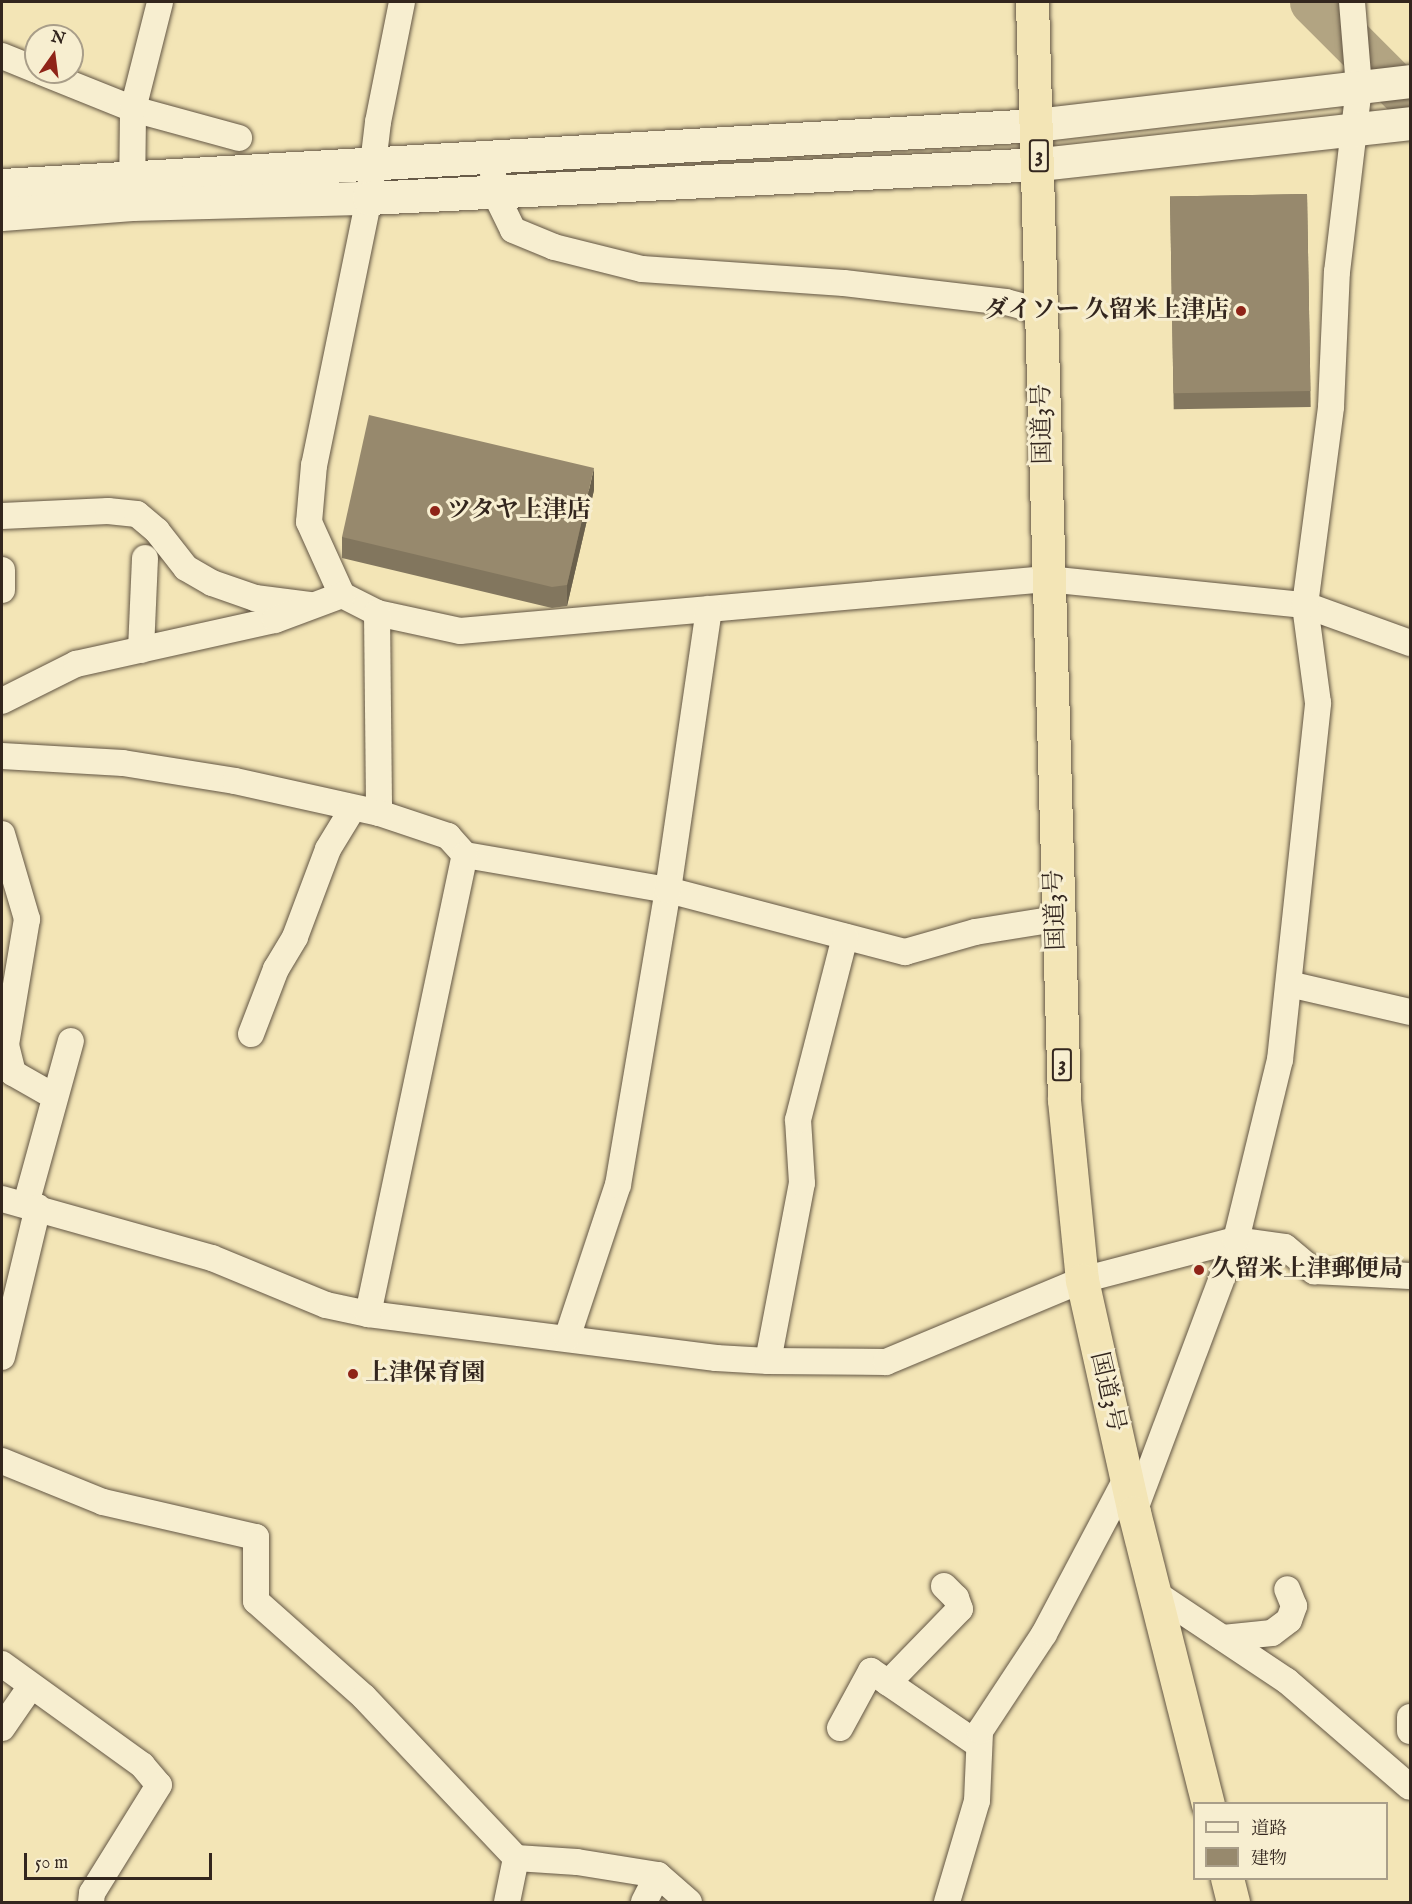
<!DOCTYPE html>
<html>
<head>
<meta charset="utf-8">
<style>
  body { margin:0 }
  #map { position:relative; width:1412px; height:1904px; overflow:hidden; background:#f3e5b6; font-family:"IM FELL English","Noto Serif JP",serif }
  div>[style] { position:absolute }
  .river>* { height:45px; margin:-22.5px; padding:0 22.5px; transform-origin:22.5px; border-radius:22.5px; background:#b2a482 }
  .roads { filter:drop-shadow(0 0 2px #635644) drop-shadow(0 0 2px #635644) }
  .street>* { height:26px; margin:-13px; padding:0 13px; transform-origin:13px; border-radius:13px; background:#f7eed0 }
  .secondary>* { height:33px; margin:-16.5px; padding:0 16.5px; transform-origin:16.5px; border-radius:16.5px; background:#f7eed0 }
  .highway>* { height:33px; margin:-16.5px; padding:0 16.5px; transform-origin:16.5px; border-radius:16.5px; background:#f3e5b6 }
  .wall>* { inset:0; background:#82765e; transform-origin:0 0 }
  .shaded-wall>* { inset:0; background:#6a604c }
  .building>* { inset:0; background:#97896d; transform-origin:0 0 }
  .dots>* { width:16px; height:16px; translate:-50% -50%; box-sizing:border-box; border:3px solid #f7eed0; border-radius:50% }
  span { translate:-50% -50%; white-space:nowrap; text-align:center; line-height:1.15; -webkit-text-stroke:6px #f7eed0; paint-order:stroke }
  .shield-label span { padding:2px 4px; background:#f7eed0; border:2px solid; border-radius:4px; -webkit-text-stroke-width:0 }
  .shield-label { font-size:22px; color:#33261e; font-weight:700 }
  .poi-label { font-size:24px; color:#33261e; font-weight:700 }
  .right { translate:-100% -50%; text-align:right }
  .left { translate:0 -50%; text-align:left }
  .street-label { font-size:24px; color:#33261e }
  .frame { position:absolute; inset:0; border:3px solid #33261e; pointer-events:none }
  .legend { position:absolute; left:1193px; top:1802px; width:195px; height:78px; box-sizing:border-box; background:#f7eed0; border:2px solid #a99e89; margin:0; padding:8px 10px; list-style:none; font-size:18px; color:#33261e }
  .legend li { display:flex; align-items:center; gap:12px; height:30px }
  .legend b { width:30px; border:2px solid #a99e89 }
  .north { position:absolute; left:24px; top:24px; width:60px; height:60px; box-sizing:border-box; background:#f7eed0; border:2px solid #a99e89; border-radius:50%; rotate:14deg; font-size:16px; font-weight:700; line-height:24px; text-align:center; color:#33261e }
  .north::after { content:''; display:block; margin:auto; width:21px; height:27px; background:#8f2418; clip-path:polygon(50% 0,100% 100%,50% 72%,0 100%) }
  .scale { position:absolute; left:24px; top:1853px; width:188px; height:27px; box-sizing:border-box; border:3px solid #33261e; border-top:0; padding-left:8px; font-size:18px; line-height:21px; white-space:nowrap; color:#33261e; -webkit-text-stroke:4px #f7eed0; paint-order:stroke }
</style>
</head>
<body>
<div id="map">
  <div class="river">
    <i style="left:1312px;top:2px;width:139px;rotate:45deg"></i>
  </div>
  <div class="roads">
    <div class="street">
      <i style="left:402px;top:2px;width:122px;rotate:101.3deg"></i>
      <i style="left:378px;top:122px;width:77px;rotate:96.8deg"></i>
      <i style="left:369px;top:198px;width:273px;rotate:101.6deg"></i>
      <i style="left:314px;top:465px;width:57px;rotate:95deg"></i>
      <i style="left:309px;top:522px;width:80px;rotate:65.7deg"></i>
      <i style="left:342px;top:595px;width:39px;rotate:27deg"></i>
      <i style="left:377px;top:613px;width:85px;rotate:12.2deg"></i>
      <i style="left:460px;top:631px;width:589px;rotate:-5.06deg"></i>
      <i style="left:1047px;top:579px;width:259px;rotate:5.8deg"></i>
      <i style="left:1305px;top:605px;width:112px;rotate:19.9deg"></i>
      <i style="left:2px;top:56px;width:37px;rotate:22deg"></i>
      <i style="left:41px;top:72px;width:99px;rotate:21.9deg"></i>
      <i style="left:133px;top:109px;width:110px;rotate:15.3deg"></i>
      <i style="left:492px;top:159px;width:32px;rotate:86deg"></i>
      <i style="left:494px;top:191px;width:43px;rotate:64deg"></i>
      <i style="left:513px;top:230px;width:44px;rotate:22.5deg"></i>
      <i style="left:554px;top:247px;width:91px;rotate:14deg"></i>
      <i style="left:642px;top:269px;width:202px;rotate:4deg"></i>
      <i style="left:844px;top:283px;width:163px;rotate:6.7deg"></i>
      <i style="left:1006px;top:302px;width:35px;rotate:15deg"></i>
      <i style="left:132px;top:196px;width:87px;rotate:-89.3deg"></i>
      <i style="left:133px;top:109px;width:110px;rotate:-75.8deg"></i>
      <i style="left:2px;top:516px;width:106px;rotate:-2.7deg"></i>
      <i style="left:108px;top:511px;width:29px;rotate:6deg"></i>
      <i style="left:137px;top:514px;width:26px;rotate:40deg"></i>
      <i style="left:157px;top:531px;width:47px;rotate:51.9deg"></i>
      <i style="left:186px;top:568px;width:30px;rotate:30deg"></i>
      <i style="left:212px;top:583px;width:46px;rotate:19.2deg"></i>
      <i style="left:255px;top:598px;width:55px;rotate:7.3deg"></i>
      <i style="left:2px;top:570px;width:20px;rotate:90deg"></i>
      <i style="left:377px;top:613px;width:200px;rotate:89.4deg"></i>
      <i style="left:141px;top:650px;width:92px;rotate:-87.5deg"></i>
      <i style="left:2px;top:701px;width:83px;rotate:-26.6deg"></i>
      <i style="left:76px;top:664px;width:204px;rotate:-12.5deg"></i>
      <i style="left:275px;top:620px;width:72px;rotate:-20.5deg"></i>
      <i style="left:2px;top:756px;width:121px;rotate:3.3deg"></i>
      <i style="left:123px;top:763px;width:113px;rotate:9.1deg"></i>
      <i style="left:235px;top:781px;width:148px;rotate:12.5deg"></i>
      <i style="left:379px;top:813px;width:73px;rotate:18.4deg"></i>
      <i style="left:448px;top:836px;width:25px;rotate:48deg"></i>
      <i style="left:465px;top:855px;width:206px;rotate:9.8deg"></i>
      <i style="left:668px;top:890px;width:245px;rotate:14.7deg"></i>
      <i style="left:905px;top:952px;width:73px;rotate:-15.9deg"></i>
      <i style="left:975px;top:932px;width:82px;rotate:-9.1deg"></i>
      <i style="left:2px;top:834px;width:89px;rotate:73.6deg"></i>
      <i style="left:27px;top:919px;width:128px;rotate:99.5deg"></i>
      <i style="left:6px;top:1045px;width:29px;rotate:76deg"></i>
      <i style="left:13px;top:1073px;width:48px;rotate:29.7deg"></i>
      <i style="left:1289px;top:984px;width:124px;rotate:13deg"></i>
      <i style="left:251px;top:1034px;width:70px;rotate:-69deg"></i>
      <i style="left:276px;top:969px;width:37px;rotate:-59deg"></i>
      <i style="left:295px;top:937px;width:94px;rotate:-69.4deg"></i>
      <i style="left:328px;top:849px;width:48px;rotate:-58.6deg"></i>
      <i style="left:2px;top:1199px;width:218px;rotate:15.7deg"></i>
      <i style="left:212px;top:1258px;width:123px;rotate:22.4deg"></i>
      <i style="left:326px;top:1305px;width:43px;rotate:12.1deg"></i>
      <i style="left:368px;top:1314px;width:351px;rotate:7.2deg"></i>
      <i style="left:716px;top:1358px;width:52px;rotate:3.3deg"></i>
      <i style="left:768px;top:1361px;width:118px;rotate:0.5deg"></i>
      <i style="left:886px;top:1362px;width:212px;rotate:-22.7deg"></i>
      <i style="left:1082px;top:1280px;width:159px;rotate:-14.6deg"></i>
      <i style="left:1236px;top:1240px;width:49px;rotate:8.1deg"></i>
      <i style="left:1285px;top:1247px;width:38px;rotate:40deg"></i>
      <i style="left:1314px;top:1271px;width:96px;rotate:3deg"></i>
      <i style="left:26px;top:1204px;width:169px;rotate:-74.6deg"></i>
      <i style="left:368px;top:1314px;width:469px;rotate:-78.1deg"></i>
      <i style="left:567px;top:1338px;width:161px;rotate:-71.6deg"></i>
      <i style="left:618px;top:1185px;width:299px;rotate:-80.4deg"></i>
      <i style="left:668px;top:890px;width:284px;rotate:-81.7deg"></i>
      <i style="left:2px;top:1357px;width:154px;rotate:-76.5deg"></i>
      <i style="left:768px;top:1361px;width:181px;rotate:-79.2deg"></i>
      <i style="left:802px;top:1183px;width:63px;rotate:-93.6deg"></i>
      <i style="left:798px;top:1120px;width:189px;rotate:-75.6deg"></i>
      <i style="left:2px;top:1461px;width:109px;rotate:22.1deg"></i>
      <i style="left:103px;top:1502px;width:157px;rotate:12.9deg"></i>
      <i style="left:256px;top:1537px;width:64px;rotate:90deg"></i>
      <i style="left:256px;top:1601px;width:144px;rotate:41.6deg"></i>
      <i style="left:364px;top:1697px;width:221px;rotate:46.6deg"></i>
      <i style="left:516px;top:1858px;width:61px;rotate:3.8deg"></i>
      <i style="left:577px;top:1862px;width:82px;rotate:9.1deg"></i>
      <i style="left:658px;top:1875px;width:41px;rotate:41.1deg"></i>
      <i style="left:1134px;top:1512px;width:290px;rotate:-69.4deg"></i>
      <i style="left:1236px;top:1240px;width:185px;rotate:-76.3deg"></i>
      <i style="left:1280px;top:1060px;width:359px;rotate:-83.9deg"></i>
      <i style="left:1318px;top:703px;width:99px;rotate:-97.6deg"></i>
      <i style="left:1305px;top:605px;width:200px;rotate:-82.5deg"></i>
      <i style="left:1331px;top:407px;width:135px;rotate:-87.5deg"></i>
      <i style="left:1337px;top:272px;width:186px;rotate:-83.2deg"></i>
      <i style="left:1359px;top:87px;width:85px;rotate:-94.7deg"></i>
      <i style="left:1155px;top:1593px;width:159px;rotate:33.7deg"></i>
      <i style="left:1287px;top:1681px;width:162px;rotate:40.8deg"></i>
      <i style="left:1223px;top:1638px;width:49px;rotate:-5.8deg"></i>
      <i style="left:1272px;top:1633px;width:21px;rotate:-37deg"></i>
      <i style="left:1289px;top:1620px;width:15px;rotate:-70deg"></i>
      <i style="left:1294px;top:1606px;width:18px;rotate:-112deg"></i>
      <i style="left:2px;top:1664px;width:173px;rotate:35.8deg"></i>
      <i style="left:142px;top:1765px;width:26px;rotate:50deg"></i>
      <i style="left:159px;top:1785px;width:127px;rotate:121.8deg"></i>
      <i style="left:92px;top:1893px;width:9px;rotate:96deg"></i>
      <i style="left:888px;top:1683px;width:103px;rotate:-45.8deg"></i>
      <i style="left:960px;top:1609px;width:12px;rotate:-110deg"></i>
      <i style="left:956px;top:1598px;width:17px;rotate:-135deg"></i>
      <i style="left:1410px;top:1717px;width:14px;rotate:90deg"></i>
      <i style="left:2px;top:1728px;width:51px;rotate:-55.4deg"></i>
      <i style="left:840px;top:1728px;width:65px;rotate:-61.5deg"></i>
      <i style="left:871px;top:1671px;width:131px;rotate:34.4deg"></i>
      <i style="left:507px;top:1902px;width:45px;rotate:-78.4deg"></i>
      <i style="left:644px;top:1902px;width:30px;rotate:-63deg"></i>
      <i style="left:947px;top:1902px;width:105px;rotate:-73.5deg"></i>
      <i style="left:977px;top:1801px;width:70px;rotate:-87.5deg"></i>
      <i style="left:980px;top:1731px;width:116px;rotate:-56.6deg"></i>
      <i style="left:1044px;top:1634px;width:175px;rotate:-62.1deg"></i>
    </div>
    <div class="secondary">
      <i style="left:2px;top:185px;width:1036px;rotate:-3.32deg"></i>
      <i style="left:1036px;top:125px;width:377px;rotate:-6.7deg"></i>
      <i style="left:2px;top:214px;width:130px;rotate:-4.4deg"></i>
      <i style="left:132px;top:204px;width:237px;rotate:-1.5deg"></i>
      <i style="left:369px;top:198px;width:672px;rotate:-2.9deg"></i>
      <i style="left:1040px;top:164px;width:372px;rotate:-6.3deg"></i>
    </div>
    <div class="highway">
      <i style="left:1032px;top:2px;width:1098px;rotate:88.33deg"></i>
      <i style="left:1064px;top:1100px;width:181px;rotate:84.3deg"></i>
      <i style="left:1082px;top:1280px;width:238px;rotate:77.4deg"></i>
      <i style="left:1134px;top:1512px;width:301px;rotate:75.8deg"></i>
      <i style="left:1227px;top:1878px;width:25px;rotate:76deg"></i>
    </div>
  </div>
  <div class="wall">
    <i style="left:1307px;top:194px;width:213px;height:137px;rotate:89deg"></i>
    <i style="clip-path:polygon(594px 490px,567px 606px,552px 608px,342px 558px,342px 537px)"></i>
  </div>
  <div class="shaded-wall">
    <i style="clip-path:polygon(594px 468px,594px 490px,567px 606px,567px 585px)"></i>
  </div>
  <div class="building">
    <i style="left:1307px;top:194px;width:197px;height:137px;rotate:89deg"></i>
    <i style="clip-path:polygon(369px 415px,594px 468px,567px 585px,552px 587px,342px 537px)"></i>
  </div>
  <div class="dots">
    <i style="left:1241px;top:311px;background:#8f2418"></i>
    <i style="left:435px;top:511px;background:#8f2418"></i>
    <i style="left:1199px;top:1270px;background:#8f2418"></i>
    <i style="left:353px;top:1374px;background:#8f2418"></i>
  </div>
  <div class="shield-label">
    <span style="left:1039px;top:156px">3</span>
    <span style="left:1062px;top:1065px">3</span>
  </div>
  <div class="poi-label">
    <span class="right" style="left:1229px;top:311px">ダイソー 久留米上津店</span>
    <span class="left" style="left:447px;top:511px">ツタヤ上津店</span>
    <span class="left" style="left:1211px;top:1270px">久留米上津郵便局</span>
    <span class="left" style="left:365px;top:1374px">上津保育園</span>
  </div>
  <div class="street-label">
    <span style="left:1043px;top:424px;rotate:-91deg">国道3号</span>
    <span style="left:1056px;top:910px;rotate:-92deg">国道3号</span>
    <span style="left:1107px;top:1392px;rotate:77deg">国道3号</span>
  </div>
  <div class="frame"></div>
  <ul class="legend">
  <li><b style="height:8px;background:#f7eed0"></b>道路</li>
  <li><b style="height:16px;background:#97896d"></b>建物</li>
  </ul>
  <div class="north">N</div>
  <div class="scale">50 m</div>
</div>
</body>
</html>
